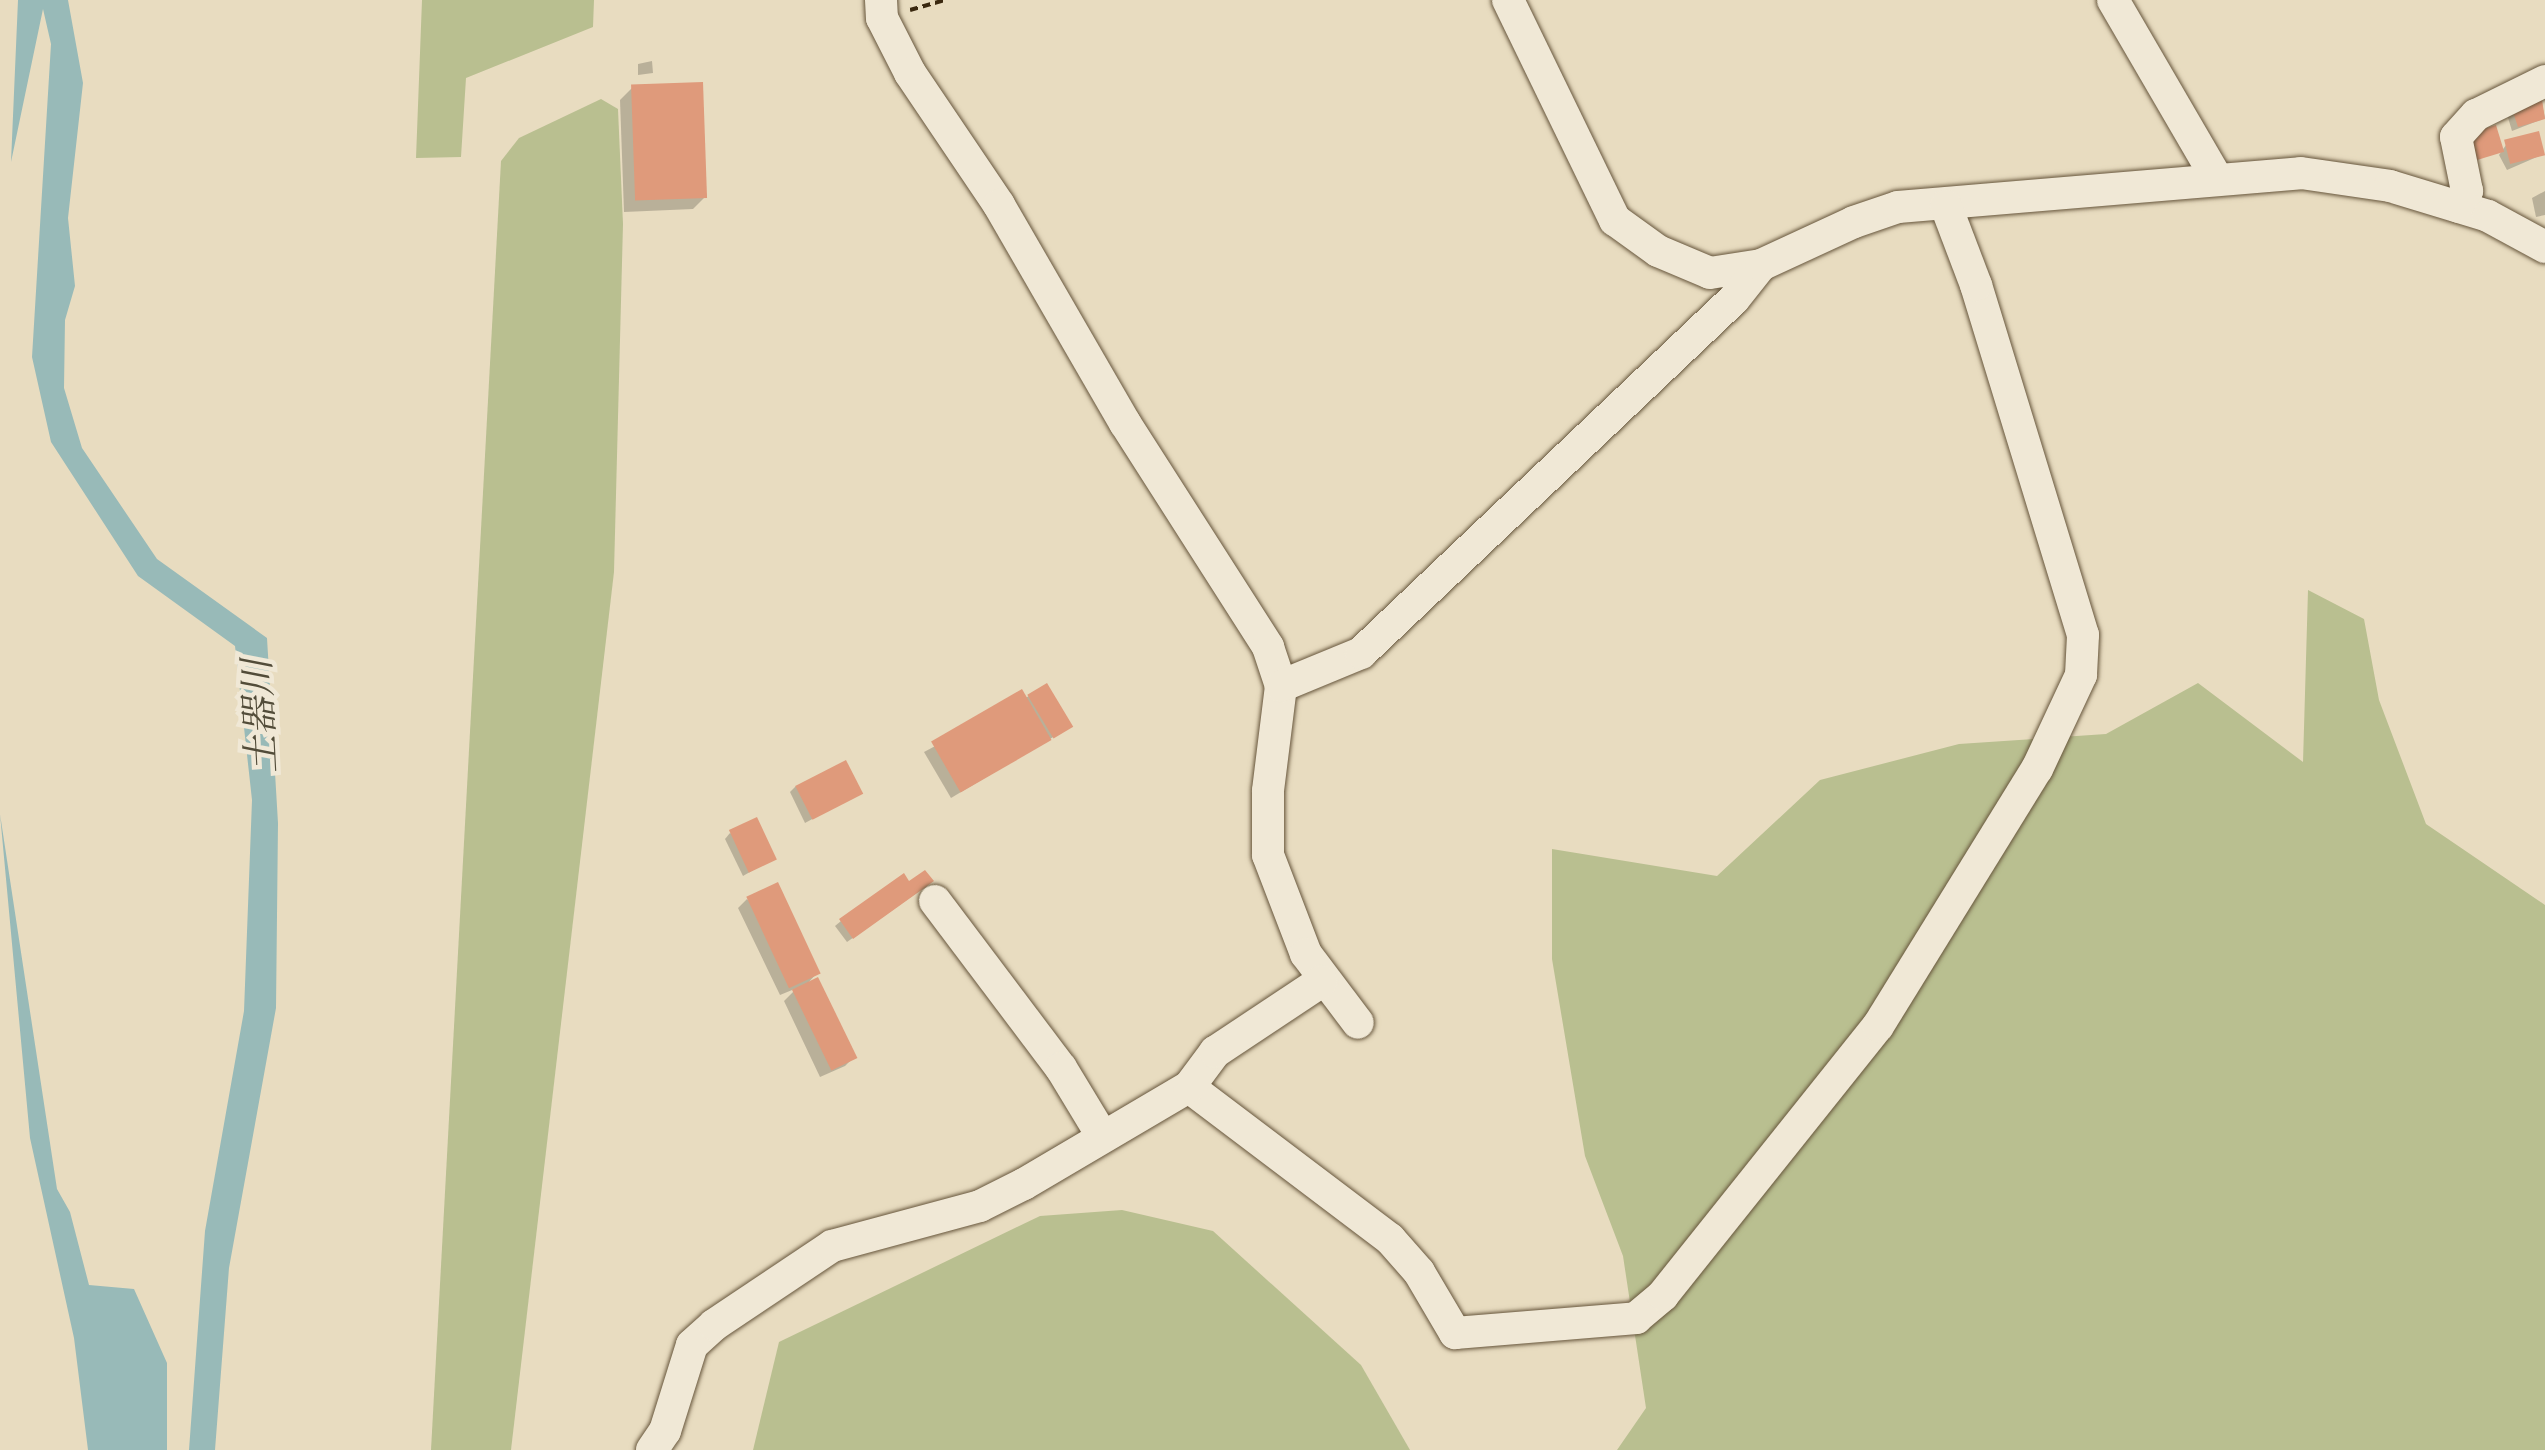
<!DOCTYPE html>
<html>
<head>
<meta charset="utf-8">
<style>
  body { margin:0 }
  #map { position:relative; width:2545px; height:1450px; overflow:hidden; background:#e8dcc0; font-family:Vollkorn,"Noto Serif JP",serif }
  div>[style] { position:absolute }
  .green>* { inset:0; background:#b9bf90 }
  .water>* { inset:0; background:#98bab8 }
  .shadow>* { inset:0; background:#0003 }
  .building>* { inset:0; background:#df9a7b; transform-origin:0 0 }
  .path>* { height:4px; margin-top:-2px; transform-origin:0; background:repeating-linear-gradient(90deg,#3a280f 0 8px,transparent 0 13px) }
  .roads { filter:drop-shadow(0 0 2px #66553b) drop-shadow(0 0 2px #66553b) }
  .minor>* { height:32px; margin:-16px; padding:0 16px; transform-origin:16px; border-radius:16px; background:#f0e8d6 }
  span { translate:-50% -50%; white-space:nowrap; text-align:center; line-height:1.15; -webkit-text-stroke:9px #f0e8d6; paint-order:stroke }
  .water-label { font-size:38px; color:#524c39; font-style:italic }
</style>
</head>
<body>
<div id="map">
  <div class="green">
    <i style="clip-path:polygon(422px 0,594px 0,593px 27px,466px 78px,461px 157px,416px 158px)"></i>
    <i style="clip-path:polygon(601px 99px,618px 109px,623px 224px,614px 572px,511px 1450px,431px 1450px,501px 161px,519px 138px)"></i>
    <i style="clip-path:polygon(2308px 590px,2364px 619px,2379px 700px,2426px 824px,2545px 905px,2545px 1450px,1617px 1450px,1646px 1408px,1623px 1256px,1585px 1156px,1552px 959px,1552px 849px,1717px 876px,1820px 780px,1959px 744px,2106px 734px,2198px 683px,2303px 762px)"></i>
    <i style="clip-path:polygon(1122px 1210px,1213px 1231px,1361px 1365px,1410px 1450px,753px 1450px,779px 1342px,1040px 1216px)"></i>
  </div>
  <div class="water">
    <i style="clip-path:polygon(18px 0,68px 0,83px 83px,68px 218px,75px 286px,65px 320px,64px 388px,82px 448px,157px 559px,267px 638px,278px 823px,276px 1008px,229px 1268px,215px 1450px,189px 1450px,205px 1231px,244px 1011px,252px 800px,235px 646px,138px 576px,51px 442px,32px 357px,51px 44px,43px 9px,11px 162px)"></i>
    <i style="clip-path:polygon(0 814px,57px 1189px,70px 1212px,89px 1285px,134px 1289px,167px 1363px,167px 1450px,88px 1450px,74px 1338px,30px 1138px)"></i>
  </div>
  <div class="shadow">
    <i style="clip-path:polygon(652px 61px,653px 73px,638px 75px,638px 64px)"></i>
    <i style="clip-path:polygon(632px 88px,705px 197px,693px 209px,624px 212px,620px 100px)"></i>
    <i style="clip-path:polygon(2540px 96px,2545px 118px,2512px 131px,2506px 111px)"></i>
    <i style="clip-path:polygon(2506px 145px,2544px 154px,2507px 170px,2499px 155px)"></i>
    <i style="clip-path:polygon(2545px 191px,2545px 215px,2536px 217px,2532px 198px)"></i>
    <i style="clip-path:polygon(1029px 696px,1070px 727px,951px 798px,924px 752px)"></i>
    <i style="clip-path:polygon(796px 786px,860px 793px,805px 823px,790px 792px)"></i>
    <i style="clip-path:polygon(730px 833px,774px 858px,743px 876px,725px 839px)"></i>
    <i style="clip-path:polygon(909px 884px,925px 887px,847px 942px,835px 926px,841px 921px)"></i>
    <i style="clip-path:polygon(747px 899px,818px 972px,806px 985px,854px 1057px,845px 1066px,820px 1077px,784px 1001px,797px 988px,780px 995px,738px 908px)"></i>
  </div>
  <div class="building">
    <i style="left:703px;top:82px;width:116px;height:72px;rotate:88deg"></i>
    <i style="clip-path:polygon(2541px 93px,2545px 119px,2518px 127px,2510px 103px)"></i>
    <i style="left:2496px;top:125px;width:28px;height:36px;rotate:73deg"></i>
    <i style="left:2539px;top:131px;width:25px;height:36px;rotate:76deg"></i>
    <i style="left:1047px;top:683px;width:51px;height:23px;rotate:59deg"></i>
    <i style="left:1022px;top:689px;width:59px;height:105px;rotate:60deg"></i>
    <i style="left:846px;top:760px;width:38px;height:57px;rotate:63deg"></i>
    <i style="left:757px;top:817px;width:47px;height:31px;rotate:65deg"></i>
    <i style="clip-path:polygon(925px 870px,934px 881px,853px 939px,839px 919px,904px 873px,909px 881px)"></i>
    <i style="left:778px;top:882px;width:101px;height:35px;rotate:65deg"></i>
    <i style="left:818px;top:977px;width:90px;height:29px;rotate:64deg"></i>
  </div>
  <div class="path">
    <i style="left:910px;top:10px;width:37px;rotate:-16deg"></i>
  </div>
  <div class="roads">
    <div class="minor">
      <i style="left:881px;top:0;width:18px;rotate:87deg"></i>
      <i style="left:882px;top:18px;width:62px;rotate:63deg"></i>
      <i style="left:910px;top:73px;width:159px;rotate:56deg"></i>
      <i style="left:999px;top:205px;width:252px;rotate:60deg"></i>
      <i style="left:1125px;top:423px;width:266px;rotate:57.4deg"></i>
      <i style="left:1268px;top:647px;width:41px;rotate:71.6deg"></i>
      <i style="left:1281px;top:686px;width:106px;rotate:97.1deg"></i>
      <i style="left:1268px;top:791px;width:64px;rotate:90deg"></i>
      <i style="left:1268px;top:855px;width:106px;rotate:69deg"></i>
      <i style="left:1306px;top:954px;width:86px;rotate:53deg"></i>
      <i style="left:1508px;top:0;width:245px;rotate:64.1deg"></i>
      <i style="left:1615px;top:220px;width:53px;rotate:35.8deg"></i>
      <i style="left:1658px;top:251px;width:56px;rotate:22.9deg"></i>
      <i style="left:1710px;top:273px;width:52px;rotate:-8.9deg"></i>
      <i style="left:2113px;top:0;width:205px;rotate:59.8deg"></i>
      <i style="left:2459px;top:207px;width:18px;rotate:-63deg"></i>
      <i style="left:2467px;top:191px;width:55px;rotate:-101.5deg"></i>
      <i style="left:2456px;top:137px;width:30px;rotate:-48deg"></i>
      <i style="left:2476px;top:115px;width:77px;rotate:-26.2deg"></i>
      <i style="left:1281px;top:686px;width:87px;rotate:-22.4deg"></i>
      <i style="left:1361px;top:653px;width:514px;rotate:-43.5deg"></i>
      <i style="left:1734px;top:299px;width:43px;rotate:-51.5deg"></i>
      <i style="left:1761px;top:265px;width:102px;rotate:-24.8deg"></i>
      <i style="left:1854px;top:222px;width:46px;rotate:-18.8deg"></i>
      <i style="left:1898px;top:207px;width:404px;rotate:-4.8deg"></i>
      <i style="left:2301px;top:173px;width:90px;rotate:8.3deg"></i>
      <i style="left:2390px;top:186px;width:102px;rotate:17deg"></i>
      <i style="left:2488px;top:216px;width:65px;rotate:28.5deg"></i>
      <i style="left:935px;top:901px;width:209px;rotate:53deg"></i>
      <i style="left:1061px;top:1068px;width:77px;rotate:58.8deg"></i>
      <i style="left:1189px;top:1087px;width:252px;rotate:37.1deg"></i>
      <i style="left:1390px;top:1239px;width:44px;rotate:48.7deg"></i>
      <i style="left:1419px;top:1272px;width:71px;rotate:59.5deg"></i>
      <i style="left:1455px;top:1333px;width:182px;rotate:-4.7deg"></i>
      <i style="left:1636px;top:1318px;width:35px;rotate:-40deg"></i>
      <i style="left:1663px;top:1295px;width:344px;rotate:-51.4deg"></i>
      <i style="left:1878px;top:1026px;width:302px;rotate:-58.3deg"></i>
      <i style="left:2037px;top:769px;width:104px;rotate:-64.9deg"></i>
      <i style="left:2081px;top:675px;width:40px;rotate:-87.1deg"></i>
      <i style="left:2083px;top:635px;width:366px;rotate:-107deg"></i>
      <i style="left:1976px;top:285px;width:85px;rotate:-110.8deg"></i>
      <i style="left:652px;top:1450px;width:23px;rotate:-56deg"></i>
      <i style="left:665px;top:1431px;width:90px;rotate:-72.6deg"></i>
      <i style="left:692px;top:1345px;width:30px;rotate:-42deg"></i>
      <i style="left:714px;top:1325px;width:142px;rotate:-33.8deg"></i>
      <i style="left:832px;top:1246px;width:153px;rotate:-15.1deg"></i>
      <i style="left:980px;top:1206px;width:49px;rotate:-26.6deg"></i>
      <i style="left:1024px;top:1184px;width:191px;rotate:-30.5deg"></i>
      <i style="left:1189px;top:1087px;width:44px;rotate:-53.4deg"></i>
      <i style="left:1215px;top:1052px;width:128px;rotate:-33.6deg"></i>
    </div>
  </div>
  <div class="water-label">
    <span style="left:263px;top:716px;rotate:-93deg">土器川</span>
  </div>
</div>
</body>
</html>
